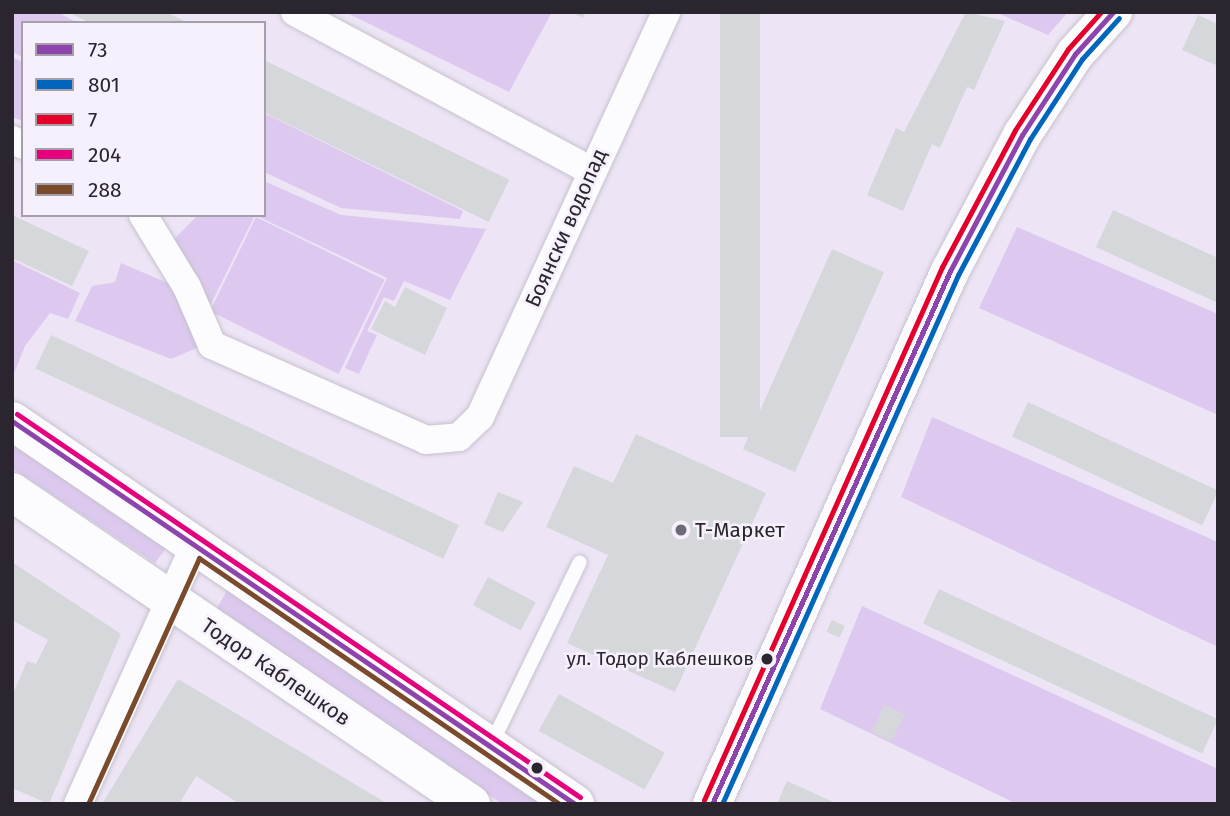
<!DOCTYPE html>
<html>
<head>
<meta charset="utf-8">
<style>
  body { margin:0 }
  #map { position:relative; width:1230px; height:816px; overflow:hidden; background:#ede5f5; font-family:"Fira Sans",sans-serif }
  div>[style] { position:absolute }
  .green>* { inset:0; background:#ddc9ef; transform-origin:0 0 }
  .building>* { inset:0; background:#d5d7db; transform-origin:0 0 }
  .roads { filter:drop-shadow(0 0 2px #c7c1ce) drop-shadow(0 0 2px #c7c1ce) }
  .lane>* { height:14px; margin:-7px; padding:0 7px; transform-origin:7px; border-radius:7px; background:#fcfbfe }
  .street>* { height:28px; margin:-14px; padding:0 14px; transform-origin:14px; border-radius:14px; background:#fcfbfe }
  .secondary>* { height:38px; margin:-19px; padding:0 19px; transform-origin:19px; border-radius:19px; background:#fcfbfe }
  .primary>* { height:38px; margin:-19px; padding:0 19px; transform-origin:19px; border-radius:19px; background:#fcfbfe }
  .bus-1>* { height:5px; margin:-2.5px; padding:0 2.5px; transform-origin:2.5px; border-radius:2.5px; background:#8e44ad }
  .bus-2>* { height:5px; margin:-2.5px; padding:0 2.5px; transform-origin:2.5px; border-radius:2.5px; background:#0065bd }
  .bus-3>* { height:5px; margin:-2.5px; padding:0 2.5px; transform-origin:2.5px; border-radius:2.5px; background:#e4002b }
  .bus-4>* { height:5px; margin:-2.5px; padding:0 2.5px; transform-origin:2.5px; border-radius:2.5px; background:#e5007d }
  .bus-5>* { height:5px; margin:-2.5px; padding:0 2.5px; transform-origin:2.5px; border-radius:2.5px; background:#7a4b2a }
  .dots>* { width:19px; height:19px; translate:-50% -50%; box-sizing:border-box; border:4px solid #f6f0fc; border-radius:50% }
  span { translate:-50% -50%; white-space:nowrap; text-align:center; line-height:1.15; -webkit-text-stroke:5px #f6f0fc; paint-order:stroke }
  .bus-label { font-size:19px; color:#2b2530 }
  .right { translate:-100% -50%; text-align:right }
  .street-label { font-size:21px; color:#2b2530 }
  .poi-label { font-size:21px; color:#2b2530 }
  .left { translate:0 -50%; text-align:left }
  .frame { position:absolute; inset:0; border:14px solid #2b2530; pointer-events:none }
  .legend { position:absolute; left:21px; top:21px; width:245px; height:196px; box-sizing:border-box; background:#f6f0fc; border:2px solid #a59faa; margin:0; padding:9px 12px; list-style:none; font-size:21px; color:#2b2530 }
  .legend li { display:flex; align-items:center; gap:14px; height:35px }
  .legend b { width:35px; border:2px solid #a59faa }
</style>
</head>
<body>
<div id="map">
  <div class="green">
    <i style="clip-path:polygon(12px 12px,57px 12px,78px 23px,23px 23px,23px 57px,12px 52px)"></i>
    <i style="clip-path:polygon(345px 12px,552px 12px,509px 92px)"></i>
    <i style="clip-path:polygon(995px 12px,1068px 12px,1048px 35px)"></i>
    <i style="clip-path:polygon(12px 57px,23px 62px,23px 121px,12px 117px)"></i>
    <i style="clip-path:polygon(264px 113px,463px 211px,460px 219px,341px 208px,264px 172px)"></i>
    <i style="clip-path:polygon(264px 181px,341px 215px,486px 229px,450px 300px,404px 281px,394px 301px,384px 297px,367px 331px,377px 335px,359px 374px,345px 368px,387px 278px,255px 215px,204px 318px,167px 246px,198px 215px,264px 215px)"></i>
    <i style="left:256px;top:217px;width:143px;height:105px;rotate:26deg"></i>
    <i style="clip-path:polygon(1017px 227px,1218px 314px,1218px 415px,979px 308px)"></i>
    <i style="clip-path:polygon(12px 260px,80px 293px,68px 319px,50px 313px,25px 346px,13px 376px)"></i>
    <i style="clip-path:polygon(121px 263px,184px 290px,206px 344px,171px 359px,75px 321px,92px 286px,115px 282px)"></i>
    <i style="clip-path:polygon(932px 417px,1218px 542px,1218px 647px,901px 497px)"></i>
    <i style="clip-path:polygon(12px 442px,167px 547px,155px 563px,12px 468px)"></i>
    <i style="clip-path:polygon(229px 587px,540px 804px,502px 804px,217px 608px)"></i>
    <i style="clip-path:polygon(862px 606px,1218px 769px,1218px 804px,1017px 804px,820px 709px)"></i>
  </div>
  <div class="building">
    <i style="clip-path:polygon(68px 12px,166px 12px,188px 23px,90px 23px)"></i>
    <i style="clip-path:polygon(570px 12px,586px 12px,583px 18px)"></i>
    <i style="left:720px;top:12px;width:40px;height:425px"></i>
    <i style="clip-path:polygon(966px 12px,1005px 21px,974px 90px,967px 87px,940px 148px,932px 144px,903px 211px,867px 195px,896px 128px,904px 132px)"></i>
    <i style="clip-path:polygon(1198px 15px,1218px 24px,1218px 66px,1182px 50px)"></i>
    <i style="left:264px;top:60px;width:273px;height:47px;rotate:26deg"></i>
    <i style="clip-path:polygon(1113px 210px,1218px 258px,1218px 303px,1096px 247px)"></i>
    <i style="clip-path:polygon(12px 215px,89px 251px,72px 286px,12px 258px)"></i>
    <i style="left:832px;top:249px;width:57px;height:219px;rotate:24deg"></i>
    <i style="clip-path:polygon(405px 287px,447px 308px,425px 355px,371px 329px,385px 301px,395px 307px)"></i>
    <i style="left:51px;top:335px;width:450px;height:37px;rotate:25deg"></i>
    <i style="left:1028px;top:402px;width:210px;height:38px;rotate:25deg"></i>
    <i style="clip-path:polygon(636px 434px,766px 493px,675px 692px,567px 643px,608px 555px,546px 527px,574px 466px,613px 483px)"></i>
    <i style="clip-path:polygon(498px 492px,523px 502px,503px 532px,484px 524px)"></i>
    <i style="clip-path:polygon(12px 562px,121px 634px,49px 804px,12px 788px,12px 696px,27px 661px,36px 664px,48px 640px,12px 620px)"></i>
    <i style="left:488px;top:577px;width:54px;height:32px;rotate:28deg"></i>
    <i style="left:939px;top:589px;width:308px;height:38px;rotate:25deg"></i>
    <i style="left:832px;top:620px;width:14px;height:13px;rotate:25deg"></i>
    <i style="clip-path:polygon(178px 679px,311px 758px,388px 804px,240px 804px,196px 776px,179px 804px,102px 804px)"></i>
    <i style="left:559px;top:694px;width:121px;height:42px;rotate:29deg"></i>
    <i style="left:885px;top:705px;width:22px;height:30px;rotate:27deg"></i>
    <i style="clip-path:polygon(787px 781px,816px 794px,838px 804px,777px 804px)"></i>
  </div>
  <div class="roads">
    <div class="lane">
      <i style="left:491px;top:745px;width:203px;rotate:-64.1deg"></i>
    </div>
    <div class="street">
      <i style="left:295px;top:12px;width:336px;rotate:28.2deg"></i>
      <i style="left:12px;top:140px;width:12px;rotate:24deg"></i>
      <i style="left:143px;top:215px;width:84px;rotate:58.6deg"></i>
      <i style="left:187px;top:287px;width:63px;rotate:66.7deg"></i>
      <i style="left:212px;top:345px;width:234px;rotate:23.9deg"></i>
      <i style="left:426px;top:440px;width:33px;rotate:-5deg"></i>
      <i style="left:459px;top:437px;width:29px;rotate:-44deg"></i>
      <i style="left:480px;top:417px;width:446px;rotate:-65.3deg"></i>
      <i style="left:78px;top:804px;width:284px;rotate:-65.7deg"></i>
    </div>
    <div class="secondary">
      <i style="left:712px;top:804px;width:584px;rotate:-65.94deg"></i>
      <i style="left:950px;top:271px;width:154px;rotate:-62.1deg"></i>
      <i style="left:1022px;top:135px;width:97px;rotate:-56.8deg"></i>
      <i style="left:1075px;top:54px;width:57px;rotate:-47.9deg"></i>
    </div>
    <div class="primary">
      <i style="left:12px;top:421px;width:681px;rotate:34.23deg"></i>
      <i style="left:12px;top:492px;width:555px;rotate:34.21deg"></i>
    </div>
  </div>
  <div class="bus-1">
    <i style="left:12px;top:421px;width:681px;rotate:34.23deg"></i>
    <i style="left:712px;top:804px;width:584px;rotate:-65.94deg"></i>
    <i style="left:950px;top:271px;width:154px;rotate:-62.1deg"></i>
    <i style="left:1022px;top:135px;width:97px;rotate:-56.8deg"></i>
    <i style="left:1075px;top:54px;width:57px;rotate:-47.9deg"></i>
  </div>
  <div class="bus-2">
    <i style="left:722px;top:804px;width:579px;rotate:-65.96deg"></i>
    <i style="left:958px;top:275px;width:154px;rotate:-62.1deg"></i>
    <i style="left:1030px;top:139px;width:95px;rotate:-57deg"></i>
    <i style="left:1082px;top:59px;width:55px;rotate:-47.9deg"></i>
  </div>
  <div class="bus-3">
    <i style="left:704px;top:800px;width:584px;rotate:-65.94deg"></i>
    <i style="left:942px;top:267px;width:155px;rotate:-61.9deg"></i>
    <i style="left:1015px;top:130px;width:97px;rotate:-56.8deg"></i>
    <i style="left:1068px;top:49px;width:50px;rotate:-48.3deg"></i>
  </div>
  <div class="bus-4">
    <i style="left:17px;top:414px;width:681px;rotate:34.23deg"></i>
  </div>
  <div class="bus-5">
    <i style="left:88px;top:804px;width:270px;rotate:-65.7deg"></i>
    <i style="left:199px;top:558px;width:436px;rotate:34.3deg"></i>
  </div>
  <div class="dots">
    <i style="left:681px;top:530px;background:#6f6875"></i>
    <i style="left:767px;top:659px;background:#2b2530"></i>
    <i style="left:537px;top:768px;background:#2b2530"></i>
  </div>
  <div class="bus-label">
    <span class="right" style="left:754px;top:659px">ул. Тодор Каблешков</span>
  </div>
  <div class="street-label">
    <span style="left:566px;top:228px;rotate:-66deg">Боянски водопад</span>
    <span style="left:276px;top:672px;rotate:34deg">Тодор Каблешков</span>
  </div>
  <div class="poi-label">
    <span class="left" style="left:695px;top:530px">Т-Маркет</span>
  </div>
  <div class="frame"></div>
  <ul class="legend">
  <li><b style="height:9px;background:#8e44ad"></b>73</li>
  <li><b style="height:9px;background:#0065bd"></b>801</li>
  <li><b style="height:9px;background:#e4002b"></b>7</li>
  <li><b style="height:9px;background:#e5007d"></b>204</li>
  <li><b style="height:9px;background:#7a4b2a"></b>288</li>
  </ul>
</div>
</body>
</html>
